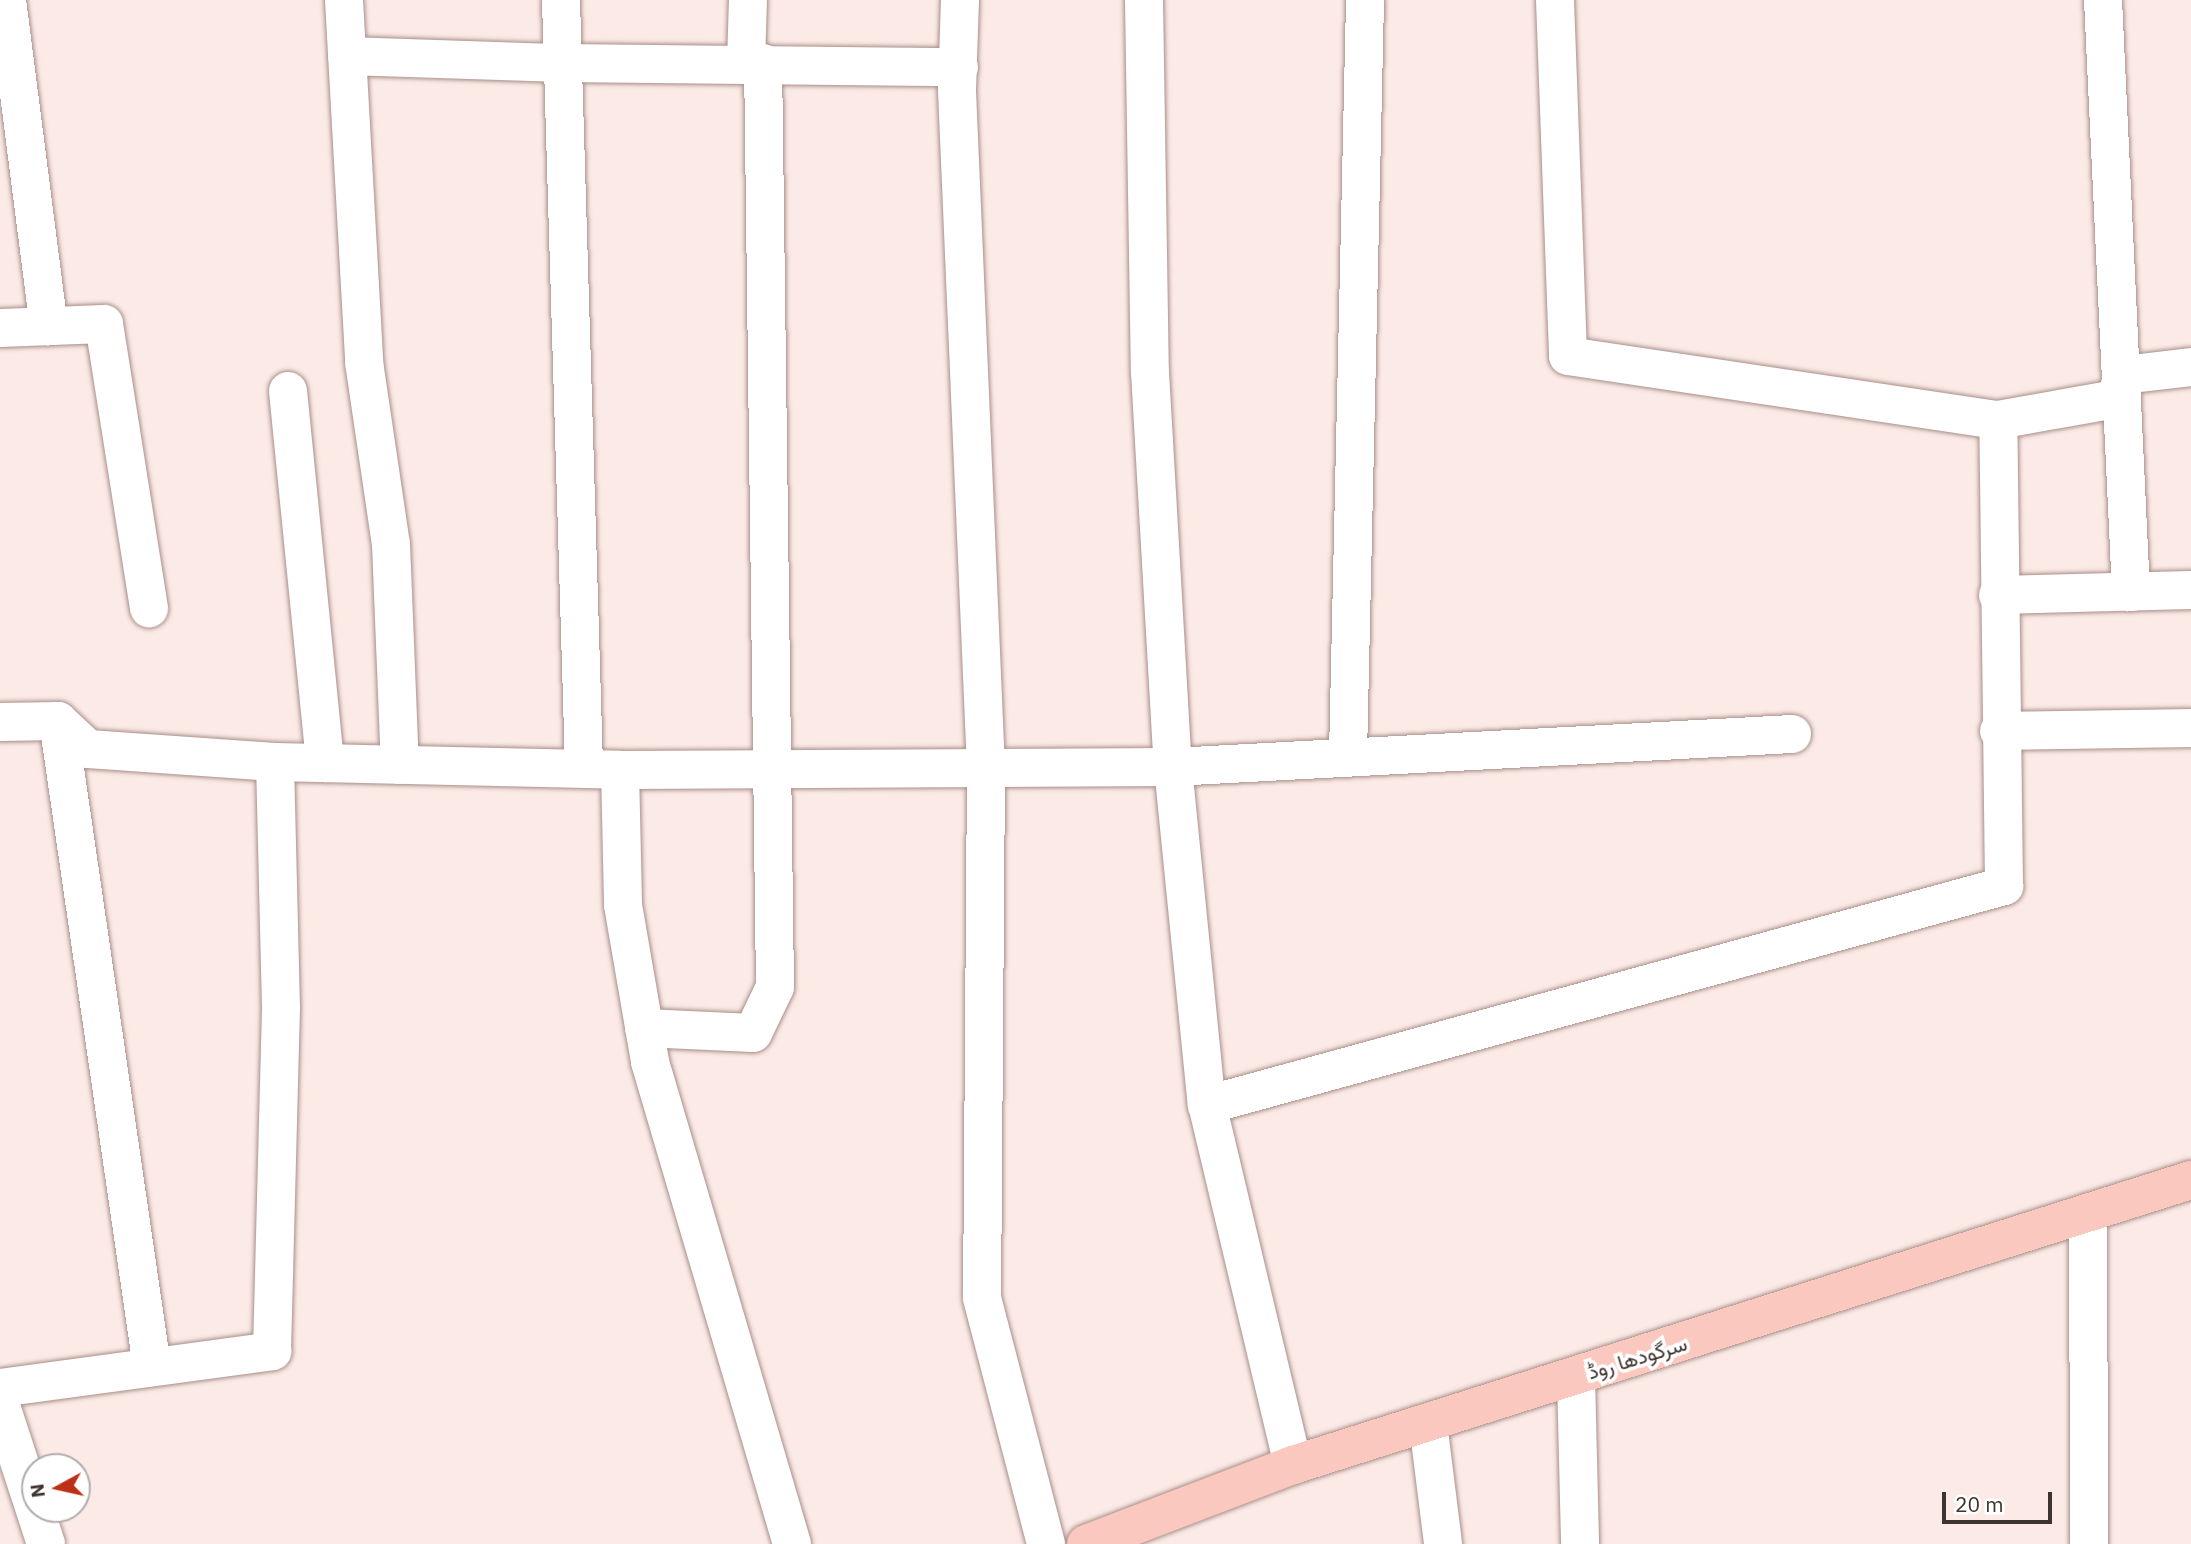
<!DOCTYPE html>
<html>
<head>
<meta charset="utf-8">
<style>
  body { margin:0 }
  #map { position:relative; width:2191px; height:1544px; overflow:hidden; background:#fbeae6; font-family:"IBM Plex Sans",Vazirmatn,sans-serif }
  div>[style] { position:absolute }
  .roads { filter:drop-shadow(0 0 2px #a98e88) drop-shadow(0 0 2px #a98e88) }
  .minor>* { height:38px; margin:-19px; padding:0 19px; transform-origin:19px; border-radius:19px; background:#fff }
  .major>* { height:38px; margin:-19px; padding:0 19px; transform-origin:19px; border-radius:19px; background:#fac8be }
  span { translate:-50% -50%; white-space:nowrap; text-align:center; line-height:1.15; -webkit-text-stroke:7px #fff; paint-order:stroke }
  .street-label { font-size:21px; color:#3e3330 }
  .north { position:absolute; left:21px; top:1453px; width:70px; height:70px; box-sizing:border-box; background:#fff; border:2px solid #b2adac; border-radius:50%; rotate:262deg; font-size:19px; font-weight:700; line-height:28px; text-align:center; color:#3e3330 }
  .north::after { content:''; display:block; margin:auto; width:24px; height:32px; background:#bb3016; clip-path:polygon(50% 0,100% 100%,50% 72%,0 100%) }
  .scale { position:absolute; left:1942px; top:1492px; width:110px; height:32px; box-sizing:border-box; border:4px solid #3e3330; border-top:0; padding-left:9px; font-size:21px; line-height:24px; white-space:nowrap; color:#3e3330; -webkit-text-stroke:5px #fff; paint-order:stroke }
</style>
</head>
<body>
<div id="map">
  <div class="roads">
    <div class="minor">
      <i style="left:7px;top:0;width:329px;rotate:82.7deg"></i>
      <i style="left:344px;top:0;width:363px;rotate:86.8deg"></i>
      <i style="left:364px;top:362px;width:184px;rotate:81.6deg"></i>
      <i style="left:391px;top:544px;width:221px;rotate:87.7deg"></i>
      <i style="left:561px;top:0;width:768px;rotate:88.28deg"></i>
      <i style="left:960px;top:0;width:91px;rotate:91.9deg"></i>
      <i style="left:957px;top:91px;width:680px;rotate:87.55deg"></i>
      <i style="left:986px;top:770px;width:528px;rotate:90.43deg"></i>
      <i style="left:982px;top:1298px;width:254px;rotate:75.4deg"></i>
      <i style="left:1144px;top:0;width:372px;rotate:89.1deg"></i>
      <i style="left:1150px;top:372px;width:396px;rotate:86.7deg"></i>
      <i style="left:1173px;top:767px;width:340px;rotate:84.3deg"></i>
      <i style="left:1555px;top:0;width:356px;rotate:87.9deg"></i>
      <i style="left:1568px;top:356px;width:435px;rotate:8.5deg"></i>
      <i style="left:1998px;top:420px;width:114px;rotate:-10.1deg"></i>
      <i style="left:2110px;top:400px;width:9px;rotate:-41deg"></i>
      <i style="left:2117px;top:394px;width:20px;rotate:-72deg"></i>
      <i style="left:2123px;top:375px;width:68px;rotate:-6.7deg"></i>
      <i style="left:2103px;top:0;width:593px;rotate:87.29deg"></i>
      <i style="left:347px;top:56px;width:215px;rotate:1.9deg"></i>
      <i style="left:562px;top:63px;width:397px;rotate:0.6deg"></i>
      <i style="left:746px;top:63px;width:63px;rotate:-88.2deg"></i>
      <i style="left:0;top:328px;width:104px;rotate:-2.2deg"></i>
      <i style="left:104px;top:324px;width:288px;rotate:81deg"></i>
      <i style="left:288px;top:391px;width:374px;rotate:84.3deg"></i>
      <i style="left:1998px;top:595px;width:193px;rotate:-1.5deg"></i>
      <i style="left:58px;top:721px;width:653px;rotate:81.72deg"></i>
      <i style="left:0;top:722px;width:58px;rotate:-1deg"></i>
      <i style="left:58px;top:721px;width:41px;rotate:43deg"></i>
      <i style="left:88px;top:749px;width:187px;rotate:4deg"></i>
      <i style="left:275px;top:762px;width:345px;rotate:1.3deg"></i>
      <i style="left:620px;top:770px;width:553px;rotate:-0.31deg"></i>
      <i style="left:1173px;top:767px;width:620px;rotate:-3.05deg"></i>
      <i style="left:1999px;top:731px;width:192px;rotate:-0.9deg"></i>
      <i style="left:1348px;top:756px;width:756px;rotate:-88.71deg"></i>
      <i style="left:620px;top:770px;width:135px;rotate:88.7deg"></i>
      <i style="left:623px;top:905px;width:159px;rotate:80.2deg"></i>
      <i style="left:650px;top:1062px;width:502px;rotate:73.58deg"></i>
      <i style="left:644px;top:1028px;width:109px;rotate:2.6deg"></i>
      <i style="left:753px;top:1033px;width:51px;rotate:-64.4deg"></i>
      <i style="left:775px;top:987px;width:924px;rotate:-90.74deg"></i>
      <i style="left:2088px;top:1216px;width:328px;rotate:89.8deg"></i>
      <i style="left:1576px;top:1377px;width:167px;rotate:88.6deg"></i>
      <i style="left:0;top:1388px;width:275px;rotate:-7.7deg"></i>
      <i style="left:272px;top:1351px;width:343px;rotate:-88.5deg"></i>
      <i style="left:281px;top:1008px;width:246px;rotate:-91.4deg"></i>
      <i style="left:0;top:1403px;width:148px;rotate:71.9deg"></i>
      <i style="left:1428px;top:1423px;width:122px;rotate:82.9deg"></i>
      <i style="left:1293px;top:1465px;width:370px;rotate:-103.4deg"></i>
      <i style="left:1207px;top:1105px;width:827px;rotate:-15.36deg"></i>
      <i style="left:2004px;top:886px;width:466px;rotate:-90.7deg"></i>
    </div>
    <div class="major">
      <i style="left:1086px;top:1544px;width:222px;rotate:-20.9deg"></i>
      <i style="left:1293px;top:1465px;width:942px;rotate:-17.61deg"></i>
    </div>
  </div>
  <div class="street-label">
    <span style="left:1637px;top:1357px;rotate:-17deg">سرگودھا روڈ</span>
  </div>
  <div class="north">N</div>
  <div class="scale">20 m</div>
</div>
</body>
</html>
